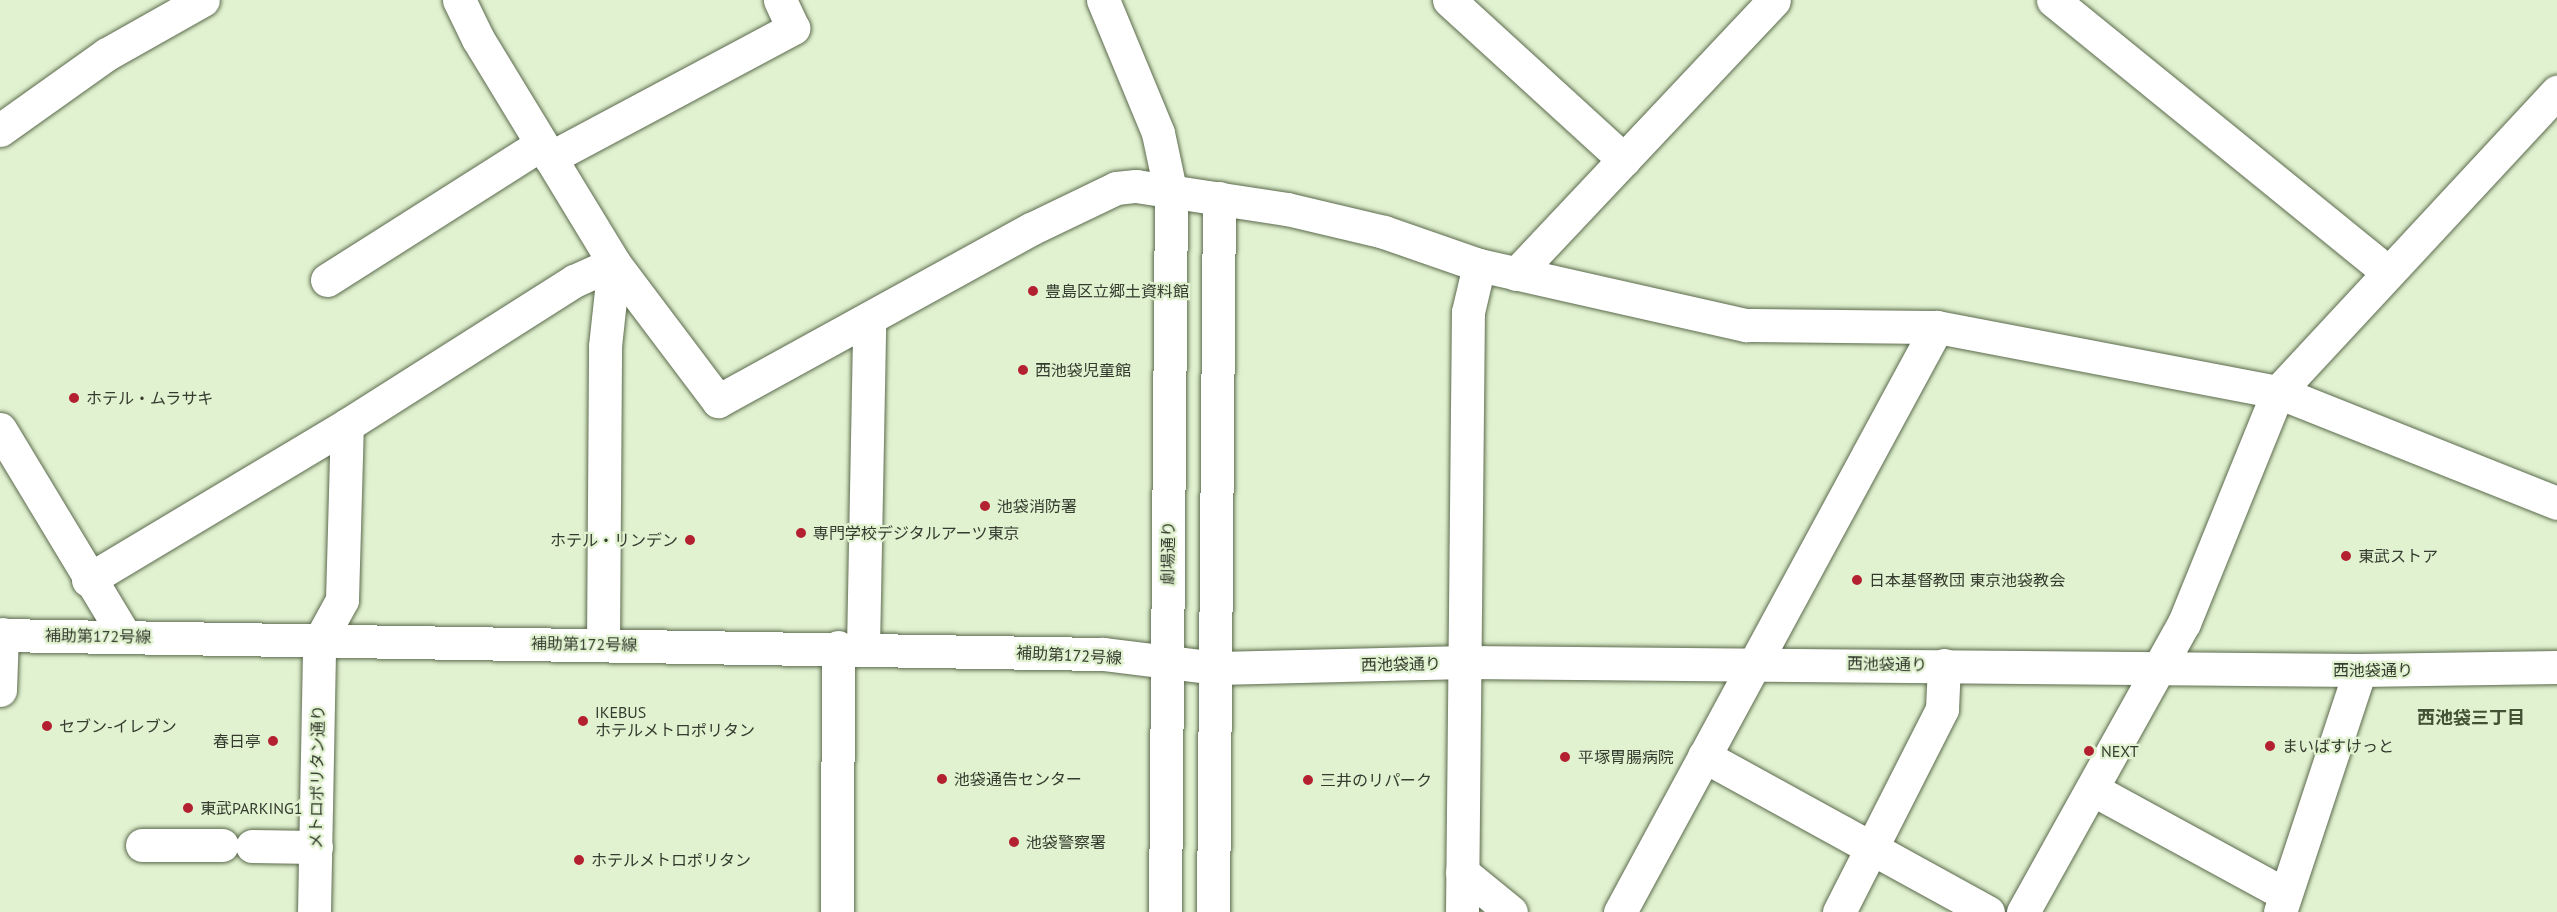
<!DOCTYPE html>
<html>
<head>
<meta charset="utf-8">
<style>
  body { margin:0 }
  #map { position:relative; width:2557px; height:912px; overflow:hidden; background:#e1f2d0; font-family:"PT Sans","Noto Sans JP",sans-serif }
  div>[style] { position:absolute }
  .roads { filter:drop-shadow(0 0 2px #5b6a4d) drop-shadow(0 0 2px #5b6a4d) }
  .minor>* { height:33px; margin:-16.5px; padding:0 16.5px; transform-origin:16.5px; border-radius:16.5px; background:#fff }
  .major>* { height:33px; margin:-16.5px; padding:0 16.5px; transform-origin:16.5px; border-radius:16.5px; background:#fff }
  .dots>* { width:16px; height:16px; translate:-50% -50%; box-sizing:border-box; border:3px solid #e1f2d0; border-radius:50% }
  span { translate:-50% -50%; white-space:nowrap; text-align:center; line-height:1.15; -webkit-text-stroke:4.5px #e1f2d0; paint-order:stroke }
  .poi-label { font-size:16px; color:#353c2f }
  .left { translate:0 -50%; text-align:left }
  .right { translate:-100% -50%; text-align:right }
  .street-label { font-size:16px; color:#353c2f }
  .neighbourhood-label { font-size:18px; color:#435134; font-weight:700 }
</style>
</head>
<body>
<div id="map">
  <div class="roads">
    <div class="minor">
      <i style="left:459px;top:0;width:43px;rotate:64deg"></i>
      <i style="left:478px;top:39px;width:262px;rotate:58.7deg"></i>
      <i style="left:614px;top:263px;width:173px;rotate:53deg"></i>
      <i style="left:718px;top:401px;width:359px;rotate:-28.8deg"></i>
      <i style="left:1033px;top:228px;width:92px;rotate:-25.7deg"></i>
      <i style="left:1116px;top:188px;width:20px;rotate:-6deg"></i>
      <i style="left:1136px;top:186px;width:153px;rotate:8.7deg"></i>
      <i style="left:1287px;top:209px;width:100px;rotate:13.3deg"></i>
      <i style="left:1384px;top:232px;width:101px;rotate:19.2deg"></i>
      <i style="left:1479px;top:265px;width:274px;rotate:12.7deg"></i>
      <i style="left:1746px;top:325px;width:191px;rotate:0.6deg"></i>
      <i style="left:1937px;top:327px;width:347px;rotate:10.8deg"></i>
      <i style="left:2278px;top:392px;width:300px;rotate:21.7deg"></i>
      <i style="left:1103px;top:0;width:144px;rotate:67.5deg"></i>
      <i style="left:1158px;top:133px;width:62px;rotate:78deg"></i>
      <i style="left:1171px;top:194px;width:718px;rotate:90.48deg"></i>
      <i style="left:1449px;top:0;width:237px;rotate:42.4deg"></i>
      <i style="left:2053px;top:0;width:432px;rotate:39.1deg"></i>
      <i style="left:0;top:130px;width:131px;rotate:-35.4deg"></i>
      <i style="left:107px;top:54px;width:110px;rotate:-29.4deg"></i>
      <i style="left:550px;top:158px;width:276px;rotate:-28.1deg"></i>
      <i style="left:793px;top:28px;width:31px;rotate:-115deg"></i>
      <i style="left:1516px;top:274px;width:376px;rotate:-46.7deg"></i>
      <i style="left:327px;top:280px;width:254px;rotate:-32.4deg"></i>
      <i style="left:0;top:429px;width:242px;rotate:58.9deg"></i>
      <i style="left:88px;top:580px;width:302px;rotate:-30.9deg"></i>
      <i style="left:347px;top:425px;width:269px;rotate:-32.4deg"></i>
      <i style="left:574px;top:281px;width:44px;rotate:-24.2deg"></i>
      <i style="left:0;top:635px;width:1103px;rotate:0.99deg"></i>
      <i style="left:1103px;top:654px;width:115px;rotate:7deg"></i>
      <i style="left:603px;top:644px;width:298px;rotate:-89.6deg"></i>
      <i style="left:605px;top:346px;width:83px;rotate:-83.8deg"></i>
      <i style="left:863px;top:648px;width:327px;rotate:-88.9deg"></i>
      <i style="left:0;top:690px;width:56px;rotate:-88deg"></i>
      <i style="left:1704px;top:756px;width:324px;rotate:28.8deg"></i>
      <i style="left:2092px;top:789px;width:217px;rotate:28.6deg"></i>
      <i style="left:142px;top:845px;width:80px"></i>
      <i style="left:252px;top:846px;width:64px;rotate:0.9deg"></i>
      <i style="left:1462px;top:872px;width:63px;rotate:39.2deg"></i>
      <i style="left:314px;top:912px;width:270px;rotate:-88.9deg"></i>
      <i style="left:319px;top:642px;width:48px;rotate:-61.3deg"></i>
      <i style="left:342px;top:600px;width:175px;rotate:-88.4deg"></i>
      <i style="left:837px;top:912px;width:265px;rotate:-89.8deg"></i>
      <i style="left:1213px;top:912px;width:714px;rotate:-89.52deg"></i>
      <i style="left:1462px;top:912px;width:600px;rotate:-89.43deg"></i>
      <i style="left:1468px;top:312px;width:48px;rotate:-76.8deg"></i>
      <i style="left:1620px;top:912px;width:665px;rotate:-61.55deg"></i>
      <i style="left:1839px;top:912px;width:228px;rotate:-63.1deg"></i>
      <i style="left:1942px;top:709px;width:44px;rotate:-87.4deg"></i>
      <i style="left:2023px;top:912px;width:331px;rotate:-60.9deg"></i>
      <i style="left:2184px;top:623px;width:249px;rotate:-67.9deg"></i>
      <i style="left:2278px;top:392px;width:410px;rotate:-47.1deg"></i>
      <i style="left:2280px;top:912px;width:255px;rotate:-71.7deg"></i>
    </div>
    <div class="major">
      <i style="left:1217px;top:668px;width:249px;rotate:-1.4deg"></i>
      <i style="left:1466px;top:662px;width:894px;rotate:0.51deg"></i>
      <i style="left:2360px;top:670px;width:197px;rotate:-0.9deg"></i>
    </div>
  </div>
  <div class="dots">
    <i style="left:1033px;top:291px;background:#b32130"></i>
    <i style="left:1023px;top:370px;background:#b32130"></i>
    <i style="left:74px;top:398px;background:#b32130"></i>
    <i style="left:985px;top:506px;background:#b32130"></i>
    <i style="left:801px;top:533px;background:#b32130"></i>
    <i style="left:690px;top:540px;background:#b32130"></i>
    <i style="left:2346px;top:556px;background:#b32130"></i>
    <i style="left:1857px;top:580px;background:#b32130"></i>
    <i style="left:583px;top:721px;background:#b32130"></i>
    <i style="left:47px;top:726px;background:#b32130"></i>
    <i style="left:273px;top:741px;background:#b32130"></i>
    <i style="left:2270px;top:746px;background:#b32130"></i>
    <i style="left:2089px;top:751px;background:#b32130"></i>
    <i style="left:1565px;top:757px;background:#b32130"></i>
    <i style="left:942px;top:779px;background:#b32130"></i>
    <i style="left:1308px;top:780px;background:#b32130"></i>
    <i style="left:188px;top:808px;background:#b32130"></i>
    <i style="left:1014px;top:842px;background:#b32130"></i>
    <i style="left:579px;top:860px;background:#b32130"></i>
  </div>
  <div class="poi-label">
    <span class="left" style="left:1045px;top:291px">豊島区立郷土資料館</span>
    <span class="left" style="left:1035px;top:370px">西池袋児童館</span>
    <span class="left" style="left:86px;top:398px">ホテル・ムラサキ</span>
    <span class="left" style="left:997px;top:506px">池袋消防署</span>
    <span class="left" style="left:813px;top:533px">専門学校デジタルアーツ東京</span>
    <span class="right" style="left:678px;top:540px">ホテル・リンデン</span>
    <span class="left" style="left:2358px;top:556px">東武ストア</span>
    <span class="left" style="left:1869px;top:580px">日本基督教団 東京池袋教会</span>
    <span class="left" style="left:595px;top:721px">IKEBUS<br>ホテルメトロポリタン</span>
    <span class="left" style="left:59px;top:726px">セブン-イレブン</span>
    <span class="right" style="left:261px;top:741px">春日亭</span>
    <span class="left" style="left:2282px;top:746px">まいばすけっと</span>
    <span class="left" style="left:2101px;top:751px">NEXT</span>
    <span class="left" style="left:1578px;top:757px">平塚胃腸病院</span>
    <span class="left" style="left:954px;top:779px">池袋通告センター</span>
    <span class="left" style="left:1320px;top:780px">三井のリパーク</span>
    <span class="left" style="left:200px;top:808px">東武PARKING1</span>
    <span class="left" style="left:1026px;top:842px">池袋警察署</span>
    <span class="left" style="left:591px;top:860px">ホテルメトロポリタン</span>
  </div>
  <div class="street-label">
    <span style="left:1168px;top:553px;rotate:-89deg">劇場通り</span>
    <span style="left:98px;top:636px;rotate:1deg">補助第172号線</span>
    <span style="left:584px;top:644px;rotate:1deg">補助第172号線</span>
    <span style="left:1069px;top:655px;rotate:3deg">補助第172号線</span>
    <span style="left:1401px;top:664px;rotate:-1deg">西池袋通り</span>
    <span style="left:1887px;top:664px;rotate:1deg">西池袋通り</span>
    <span style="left:2373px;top:670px">西池袋通り</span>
    <span style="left:317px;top:777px;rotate:-89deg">メトロポリタン通り</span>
  </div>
  <div class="neighbourhood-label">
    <span style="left:2471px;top:718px">西池袋三丁目</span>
  </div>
</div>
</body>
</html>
